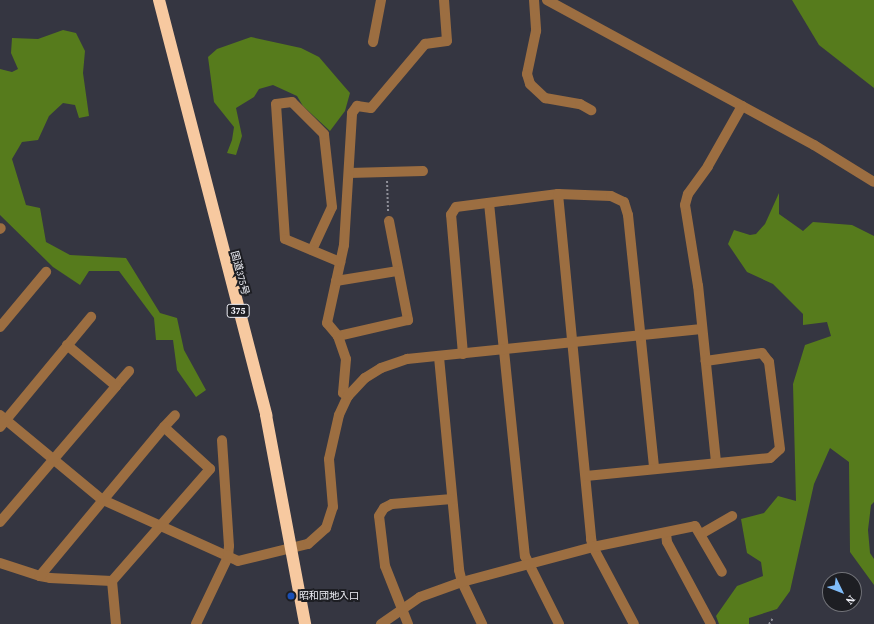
<!DOCTYPE html>
<html>
<head>
<meta charset="utf-8">
<style>
  body { margin:0 }
  #map { position:relative; width:874px; height:624px; overflow:hidden; background:#353641; font-family:"Source Serif 4","Noto Sans JP",serif }
  div>[style] { position:absolute }
  .forest>* { inset:0; background:#567b1c }
  .path>* { height:2px; margin-top:-1px; transform-origin:0; background:repeating-linear-gradient(90deg,#8f9099 0 2px,transparent 0 4px) }
  .minor>* { height:10px; margin:-5px; padding:0 5px; transform-origin:5px; border-radius:5px; background:#9c6e41 }
  .highway>* { height:12px; margin:-6px; padding:0 6px; transform-origin:6px; border-radius:6px; background:#f7c9a0 }
  .dots>* { width:11px; height:11px; translate:-50% -50%; box-sizing:border-box; border:2px solid #1d1e23; border-radius:50% }
  span { translate:-50% -50%; white-space:nowrap; text-align:center; line-height:1.15; -webkit-text-stroke:4px #1d1e23; paint-order:stroke }
  .shield-label span { padding:1px 3px; background:#1d1e23; border:1px solid; border-radius:3px; -webkit-text-stroke-width:0 }
  .shield-label { font-size:9px; color:#eff0f7; font-weight:700 }
  .street-label { font-size:10px; color:#eff0f7 }
  .poi-label { font-size:10px; color:#eff0f7 }
  .left { translate:0 -50%; text-align:left }
  .north { position:absolute; left:822px; top:572px; width:40px; height:40px; box-sizing:border-box; background:#1d1e23; border:1px solid #717278; border-radius:50%; rotate:133deg; font-size:11px; font-weight:700; line-height:16px; text-align:center; color:#eff0f7 }
  .north::after { content:''; display:block; margin:auto; width:14px; height:18px; background:#80bdfa; clip-path:polygon(50% 0,100% 100%,50% 72%,0 100%) }
</style>
</head>
<body>
<div id="map">
  <div class="forest">
    <i style="clip-path:polygon(792px 0,874px 0,874px 88px,819px 45px)"></i>
    <i style="clip-path:polygon(63px 30px,76px 33px,85px 51px,83px 73px,89px 116px,79px 118px,75px 105px,63px 103px,49px 116px,38px 140px,22px 142px,12px 159px,26px 205px,40px 208px,46px 242px,70px 255px,126px 258px,160px 313px,177px 318px,184px 350px,206px 390px,196px 397px,177px 370px,173px 340px,156px 340px,154px 318px,119px 271px,89px 271px,80px 285px,53px 267px,0 215px,0 69px,12px 72px,18px 69px,11px 53px,12px 38px,38px 39px)"></i>
    <i style="clip-path:polygon(251px 37px,301px 48px,319px 57px,343px 85px,350px 93px,345px 111px,330px 131px,303px 106px,297px 96px,273px 85px,259px 89px,254px 97px,236px 108px,242px 136px,236px 155px,227px 153px,232px 140px,234px 127px,214px 102px,208px 57px,217px 49px)"></i>
    <i style="clip-path:polygon(779px 193px,779px 214px,803px 231px,813px 222px,852px 225px,874px 236px,874px 502px,871px 505px,868px 530px,870px 553px,874px 559px,874px 585px,850px 552px,849px 462px,830px 448px,814px 484px,790px 591px,777px 609px,749px 618px,749px 624px,719px 624px,716px 616px,737px 586px,763px 576px,761px 562px,747px 553px,741px 519px,764px 513px,778px 496px,796px 501px,793px 384px,805px 345px,831px 336px,827px 322px,803px 325px,803px 314px,773px 284px,747px 272px,728px 244px,734px 230px,750px 235px,756px 234px,765px 224px)"></i>
  </div>
  <div class="path">
    <i style="left:387px;top:181px;width:30px;rotate:88deg"></i>
    <i style="left:769px;top:624px;width:7px;rotate:-56deg"></i>
  </div>
  <div class="minor">
    <i style="left:534px;top:0;width:31px;rotate:86deg"></i>
    <i style="left:536px;top:31px;width:44px;rotate:101.8deg"></i>
    <i style="left:527px;top:74px;width:10px;rotate:73deg"></i>
    <i style="left:530px;top:84px;width:21px;rotate:43deg"></i>
    <i style="left:545px;top:98px;width:36px;rotate:10deg"></i>
    <i style="left:580px;top:104px;width:13px;rotate:29deg"></i>
    <i style="left:547px;top:0;width:304px;rotate:28.5deg"></i>
    <i style="left:814px;top:145px;width:70px;rotate:31.7deg"></i>
    <i style="left:373px;top:42px;width:43px;rotate:-79.2deg"></i>
    <i style="left:349px;top:173px;width:74px;rotate:-1.5deg"></i>
    <i style="left:558px;top:194px;width:347px;rotate:84.5deg"></i>
    <i style="left:591px;top:539px;width:8px;rotate:76deg"></i>
    <i style="left:593px;top:547px;width:87px;rotate:62deg"></i>
    <i style="left:489px;top:203px;width:355px;rotate:84.2deg"></i>
    <i style="left:525px;top:556px;width:76px;rotate:63.4deg"></i>
    <i style="left:389px;top:221px;width:101px;rotate:79.1deg"></i>
    <i style="left:408px;top:320px;width:72px;rotate:167.1deg"></i>
    <i style="left:338px;top:336px;width:17px;rotate:-130deg"></i>
    <i style="left:327px;top:323px;width:80px;rotate:-77.7deg"></i>
    <i style="left:344px;top:245px;width:132px;rotate:-86.5deg"></i>
    <i style="left:352px;top:113px;width:9px;rotate:-54deg"></i>
    <i style="left:357px;top:106px;width:14px;rotate:8deg"></i>
    <i style="left:371px;top:108px;width:84px;rotate:-49.8deg"></i>
    <i style="left:425px;top:44px;width:22px;rotate:-8deg"></i>
    <i style="left:447px;top:41px;width:41px;rotate:-94.2deg"></i>
    <i style="left:0;top:229px;width:1px;rotate:-45deg"></i>
    <i style="left:312px;top:250px;width:47px;rotate:-65.1deg"></i>
    <i style="left:332px;top:207px;width:73px;rotate:-96.3deg"></i>
    <i style="left:324px;top:134px;width:45px;rotate:-135deg"></i>
    <i style="left:292px;top:102px;width:16px;rotate:173deg"></i>
    <i style="left:276px;top:104px;width:135px;rotate:86.2deg"></i>
    <i style="left:285px;top:239px;width:60px;rotate:22.7deg"></i>
    <i style="left:336px;top:281px;width:63px;rotate:-9.2deg"></i>
    <i style="left:0;top:327px;width:72px;rotate:-50.1deg"></i>
    <i style="left:338px;top:336px;width:24px;rotate:71deg"></i>
    <i style="left:346px;top:359px;width:34px;rotate:95deg"></i>
    <i style="left:343px;top:393px;width:6px;rotate:31deg"></i>
    <i style="left:463px;top:354px;width:140px;rotate:-94.9deg"></i>
    <i style="left:451px;top:215px;width:9px;rotate:-58deg"></i>
    <i style="left:456px;top:207px;width:103px;rotate:-7.3deg"></i>
    <i style="left:558px;top:194px;width:53px;rotate:2.2deg"></i>
    <i style="left:611px;top:196px;width:14px;rotate:25deg"></i>
    <i style="left:624px;top:202px;width:14px;rotate:73deg"></i>
    <i style="left:628px;top:215px;width:254px;rotate:84.1deg"></i>
    <i style="left:439px;top:357px;width:214px;rotate:84.6deg"></i>
    <i style="left:459px;top:570px;width:12px;rotate:76deg"></i>
    <i style="left:462px;top:582px;width:47px;rotate:64.5deg"></i>
    <i style="left:116px;top:386px;width:20px;rotate:-49deg"></i>
    <i style="left:0;top:415px;width:131px;rotate:39.7deg"></i>
    <i style="left:101px;top:499px;width:150px;rotate:24.3deg"></i>
    <i style="left:238px;top:561px;width:72px;rotate:-13.7deg"></i>
    <i style="left:308px;top:544px;width:24px;rotate:-42deg"></i>
    <i style="left:326px;top:528px;width:22px;rotate:-72deg"></i>
    <i style="left:333px;top:507px;width:48px;rotate:-94.8deg"></i>
    <i style="left:329px;top:459px;width:45px;rotate:-77.2deg"></i>
    <i style="left:339px;top:415px;width:21px;rotate:-65deg"></i>
    <i style="left:348px;top:396px;width:25px;rotate:-47deg"></i>
    <i style="left:365px;top:378px;width:19px;rotate:-32deg"></i>
    <i style="left:381px;top:368px;width:28px;rotate:-19deg"></i>
    <i style="left:407px;top:359px;width:296px;rotate:-5.8deg"></i>
    <i style="left:0;top:427px;width:143px;rotate:-50.4deg"></i>
    <i style="left:164px;top:427px;width:16px;rotate:-47deg"></i>
    <i style="left:716px;top:462px;width:177px;rotate:-95.8deg"></i>
    <i style="left:698px;top:286px;width:82px;rotate:-99.1deg"></i>
    <i style="left:685px;top:205px;width:11px;rotate:-75deg"></i>
    <i style="left:688px;top:194px;width:34px;rotate:-54deg"></i>
    <i style="left:708px;top:166px;width:69px;rotate:-60.5deg"></i>
    <i style="left:586px;top:476px;width:185px;rotate:-5.6deg"></i>
    <i style="left:770px;top:458px;width:13px;rotate:-42deg"></i>
    <i style="left:780px;top:449px;width:88px;rotate:-97.2deg"></i>
    <i style="left:769px;top:362px;width:11px;rotate:-128deg"></i>
    <i style="left:762px;top:353px;width:57px;rotate:171.9deg"></i>
    <i style="left:0;top:522px;width:179px;rotate:-49.5deg"></i>
    <i style="left:116px;top:386px;width:64px;rotate:-140.1deg"></i>
    <i style="left:666px;top:533px;width:9px;rotate:84deg"></i>
    <i style="left:667px;top:542px;width:93px;rotate:61.8deg"></i>
    <i style="left:701px;top:534px;width:36px;rotate:-30deg"></i>
    <i style="left:0;top:563px;width:42px;rotate:18deg"></i>
    <i style="left:40px;top:576px;width:10px;rotate:11deg"></i>
    <i style="left:50px;top:578px;width:62px;rotate:2.8deg"></i>
    <i style="left:112px;top:581px;width:149px;rotate:-48.8deg"></i>
    <i style="left:210px;top:469px;width:62px;rotate:-137.6deg"></i>
    <i style="left:164px;top:427px;width:194px;rotate:129.8deg"></i>
    <i style="left:112px;top:581px;width:43px;rotate:84.7deg"></i>
    <i style="left:196px;top:624px;width:74px;rotate:-64.5deg"></i>
    <i style="left:228px;top:557px;width:11px;rotate:-85deg"></i>
    <i style="left:229px;top:546px;width:106px;rotate:-93.8deg"></i>
    <i style="left:381px;top:624px;width:47px;rotate:-34.7deg"></i>
    <i style="left:420px;top:597px;width:45px;rotate:-19.7deg"></i>
    <i style="left:462px;top:582px;width:136px;rotate:-15deg"></i>
    <i style="left:593px;top:547px;width:104px;rotate:-11.6deg"></i>
    <i style="left:695px;top:526px;width:53px;rotate:59.6deg"></i>
    <i style="left:408px;top:624px;width:62px;rotate:-111.6deg"></i>
    <i style="left:385px;top:566px;width:50px;rotate:-96.8deg"></i>
    <i style="left:379px;top:516px;width:9px;rotate:-58deg"></i>
    <i style="left:384px;top:508px;width:9px;rotate:-27deg"></i>
    <i style="left:392px;top:504px;width:60px;rotate:-4.8deg"></i>
  </div>
  <div class="highway">
    <i style="left:159px;top:0;width:429px;rotate:75.5deg"></i>
    <i style="left:266px;top:415px;width:213px;rotate:79.4deg"></i>
  </div>
  <div class="dots">
    <i style="left:291px;top:596px;background:#1a4fb4"></i>
  </div>
  <div class="shield-label">
    <span style="left:238px;top:311px">375</span>
  </div>
  <div class="street-label">
    <span style="left:240px;top:273px;rotate:75deg">国道375号</span>
  </div>
  <div class="poi-label">
    <span class="left" style="left:299px;top:596px">昭和団地入口</span>
  </div>
  <div class="north">N</div>
</div>
</body>
</html>
